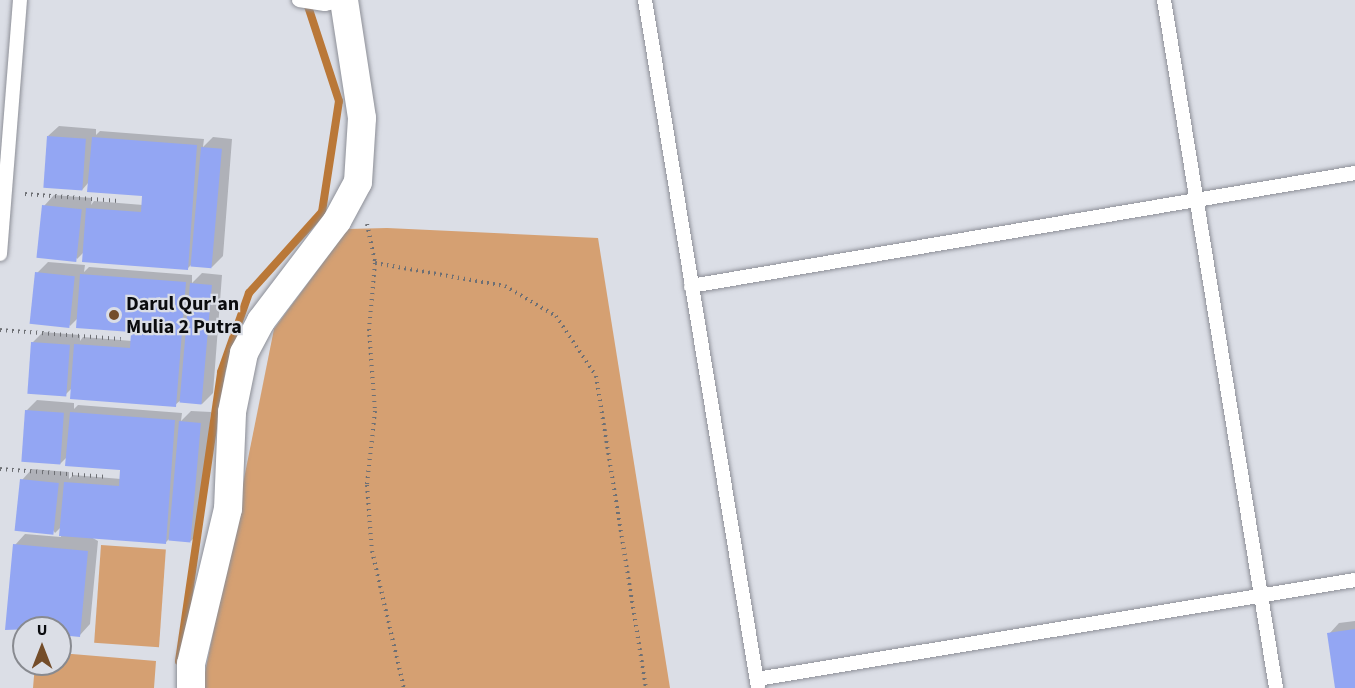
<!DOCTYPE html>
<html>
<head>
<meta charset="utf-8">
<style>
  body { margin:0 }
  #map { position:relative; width:1355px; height:688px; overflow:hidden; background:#dbdee6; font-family:"Source Sans 3",sans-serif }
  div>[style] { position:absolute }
  .green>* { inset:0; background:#d5a072; transform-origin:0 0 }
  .shadow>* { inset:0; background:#0003 }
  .stream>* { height:8px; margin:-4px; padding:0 4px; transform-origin:4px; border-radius:4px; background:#ba7838 }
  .building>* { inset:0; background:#93a6f3; transform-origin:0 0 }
  .path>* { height:4px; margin-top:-2px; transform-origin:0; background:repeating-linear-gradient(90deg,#6d6f74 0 1.5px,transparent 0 6px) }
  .roads { filter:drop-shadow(0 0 2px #8d8f97) drop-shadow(0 0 2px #8d8f97) }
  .lane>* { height:14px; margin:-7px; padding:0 7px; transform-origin:7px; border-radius:7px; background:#fff }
  .street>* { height:28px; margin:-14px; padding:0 14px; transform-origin:14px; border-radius:14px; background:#fff }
  .dots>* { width:16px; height:16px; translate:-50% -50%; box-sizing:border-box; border:3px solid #dbdee6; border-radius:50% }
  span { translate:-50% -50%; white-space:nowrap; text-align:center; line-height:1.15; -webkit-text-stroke:4.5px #dbdee6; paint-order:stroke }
  .poi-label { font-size:20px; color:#0b0c0f; font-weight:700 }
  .left { translate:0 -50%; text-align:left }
  .north { position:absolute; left:12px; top:616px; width:60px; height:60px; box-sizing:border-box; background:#dbdee6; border:2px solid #888a90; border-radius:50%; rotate:0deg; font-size:16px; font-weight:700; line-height:24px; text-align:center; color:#0b0c0f }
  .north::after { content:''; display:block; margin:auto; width:21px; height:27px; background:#744d2a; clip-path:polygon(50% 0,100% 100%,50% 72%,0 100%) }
</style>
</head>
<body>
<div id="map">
  <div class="green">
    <i style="clip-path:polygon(387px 228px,598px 238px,670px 688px,202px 688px,274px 329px,348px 229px)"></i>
    <i style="left:101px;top:545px;width:65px;height:98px;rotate:4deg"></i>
    <i style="clip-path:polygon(60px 653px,156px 661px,154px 688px,33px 688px,35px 664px,60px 664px)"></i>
  </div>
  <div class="shadow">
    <i style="clip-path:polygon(59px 126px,96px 129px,96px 135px,100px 131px,204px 139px,203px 147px,213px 137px,232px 139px,223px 256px,212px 267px,191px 265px,187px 269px,84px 252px,77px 259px,44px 206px,54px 195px,92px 198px,91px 205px,94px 201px,143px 205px,144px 194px,89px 182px,82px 190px,48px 136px)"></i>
    <i style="clip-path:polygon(48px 262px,85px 265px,84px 272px,89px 267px,192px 275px,192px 283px,202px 273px,222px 275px,213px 393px,202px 404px,182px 399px,175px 405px,72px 388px,65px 395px,32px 343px,43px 332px,80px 335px,80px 341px,83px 337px,132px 341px,133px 331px,78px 318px,70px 326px,37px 273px)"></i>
    <i style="clip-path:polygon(37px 400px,74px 403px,74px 409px,78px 405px,182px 413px,181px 421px,191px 411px,211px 412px,201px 530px,191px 541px,171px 537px,165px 543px,91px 537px,98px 541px,90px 624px,80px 635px,60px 633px,60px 628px,7px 628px,15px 545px,25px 534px,61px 537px,62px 526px,55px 533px,22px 480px,32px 469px,69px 472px,69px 479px,73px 475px,121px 479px,122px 469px,68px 456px,60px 464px,26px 411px)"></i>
    <i style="clip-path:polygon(1355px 621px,1355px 688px,1337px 688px,1329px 634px,1339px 623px)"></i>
  </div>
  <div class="stream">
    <i style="left:179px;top:661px;width:292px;rotate:-81.7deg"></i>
    <i style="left:221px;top:372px;width:84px;rotate:-70.5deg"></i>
    <i style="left:249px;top:293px;width:109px;rotate:-48deg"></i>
    <i style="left:322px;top:212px;width:112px;rotate:-81.3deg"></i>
    <i style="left:339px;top:101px;width:106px;rotate:-108.1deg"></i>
  </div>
  <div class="building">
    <i style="left:47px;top:136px;width:39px;height:52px;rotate:4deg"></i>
    <i style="clip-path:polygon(92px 137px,197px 145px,188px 270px,82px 262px,86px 208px,141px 212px,142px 196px,87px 192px)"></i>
    <i style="left:201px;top:147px;width:21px;height:120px;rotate:5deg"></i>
    <i style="left:42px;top:205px;width:40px;height:53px;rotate:6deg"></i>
    <i style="left:35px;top:272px;width:40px;height:52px;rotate:6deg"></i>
    <i style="clip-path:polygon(80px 274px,186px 282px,176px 407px,70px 399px,74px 344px,130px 348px,131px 332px,76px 328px)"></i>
    <i style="left:190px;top:283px;width:22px;height:120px;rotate:5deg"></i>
    <i style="left:31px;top:342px;width:39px;height:52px;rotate:4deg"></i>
    <i style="left:25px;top:410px;width:39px;height:52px;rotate:4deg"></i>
    <i style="clip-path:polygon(70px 412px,175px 420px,166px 544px,59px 536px,64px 482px,119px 486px,120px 470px,65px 466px)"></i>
    <i style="left:179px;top:421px;width:22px;height:120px;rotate:5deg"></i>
    <i style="left:20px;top:479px;width:39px;height:52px;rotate:6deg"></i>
    <i style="clip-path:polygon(13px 544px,88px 551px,80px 637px,60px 635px,60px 628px,5px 630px)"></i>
    <i style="clip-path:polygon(1355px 629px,1355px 688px,1335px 688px,1327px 633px)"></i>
  </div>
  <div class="path">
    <i style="left:25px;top:194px;width:94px;rotate:4.3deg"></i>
    <i style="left:367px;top:224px;width:40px;rotate:78deg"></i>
    <i style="left:375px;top:263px;width:132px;rotate:10deg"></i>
    <i style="left:505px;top:286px;width:59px;rotate:30.5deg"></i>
    <i style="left:556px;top:316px;width:72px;rotate:56.3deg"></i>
    <i style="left:596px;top:376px;width:316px;rotate:80.9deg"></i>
    <i style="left:375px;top:263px;width:66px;rotate:95.2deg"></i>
    <i style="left:369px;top:329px;width:82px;rotate:85.8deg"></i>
    <i style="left:375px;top:411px;width:74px;rotate:96.2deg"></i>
    <i style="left:367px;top:485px;width:66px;rotate:85.7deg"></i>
    <i style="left:372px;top:551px;width:141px;rotate:76.9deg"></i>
    <i style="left:0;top:330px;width:121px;rotate:4.3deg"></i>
    <i style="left:0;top:469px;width:108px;rotate:4.2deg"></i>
  </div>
  <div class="roads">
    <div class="lane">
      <i style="left:299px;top:0;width:26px;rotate:9deg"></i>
      <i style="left:325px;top:4px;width:19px;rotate:-12deg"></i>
      <i style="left:645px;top:0;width:697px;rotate:80.67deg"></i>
      <i style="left:1164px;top:0;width:697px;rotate:80.75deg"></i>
      <i style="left:0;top:254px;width:255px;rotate:-85.5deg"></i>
      <i style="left:691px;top:286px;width:674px;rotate:-9.66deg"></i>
      <i style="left:757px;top:679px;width:606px;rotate:-9.4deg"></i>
    </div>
    <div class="street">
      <i style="left:191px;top:688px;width:24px;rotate:-90deg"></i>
      <i style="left:191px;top:664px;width:159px;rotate:-76.6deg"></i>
      <i style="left:228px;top:509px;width:97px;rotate:-87.6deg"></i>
      <i style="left:232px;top:412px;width:60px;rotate:-78.5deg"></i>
      <i style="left:244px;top:353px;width:36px;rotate:-62deg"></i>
      <i style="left:261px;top:321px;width:126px;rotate:-52.8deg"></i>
      <i style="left:337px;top:221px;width:44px;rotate:-61.7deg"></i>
      <i style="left:358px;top:182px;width:64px;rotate:-86.4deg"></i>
      <i style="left:362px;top:118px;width:119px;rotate:-98.7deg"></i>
    </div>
  </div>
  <div class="dots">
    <i style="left:114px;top:315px;background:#744d2a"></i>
  </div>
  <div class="poi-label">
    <span class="left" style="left:126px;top:316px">Darul Qur'an<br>Mulia 2 Putra</span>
  </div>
  <div class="north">U</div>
</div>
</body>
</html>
